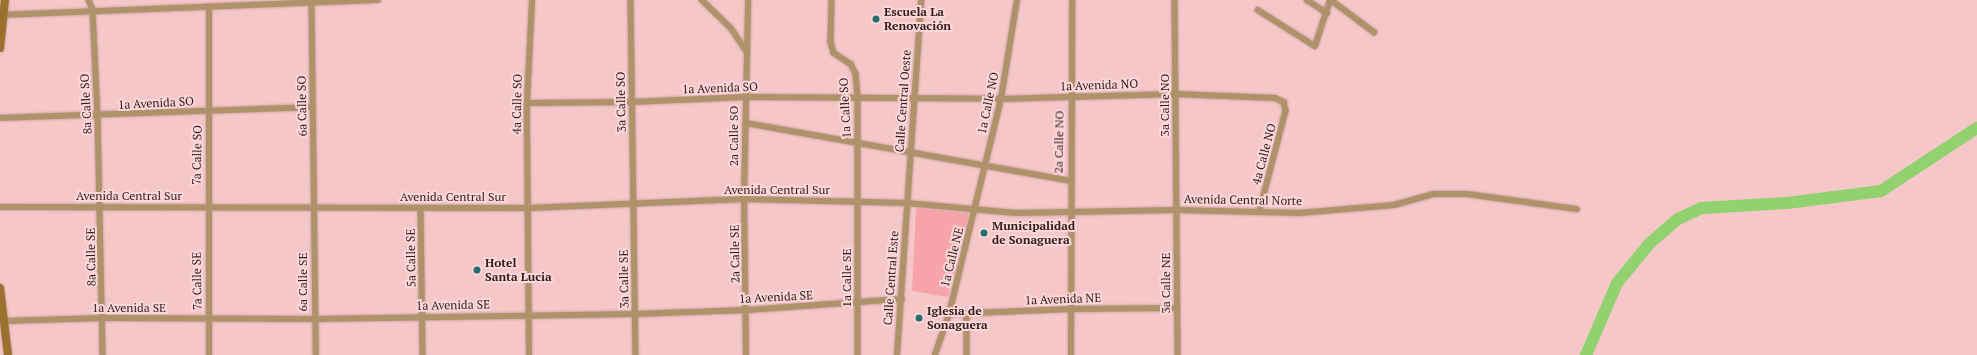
<!DOCTYPE html>
<html>
<head>
<meta charset="utf-8">
<style>
  body { margin:0 }
  #map { position:relative; width:1977px; height:355px; overflow:hidden; background:#f6c7c9; font-family:"PT Serif",serif }
  div>[style] { position:absolute }
  .green>* { inset:0; background:#f6a4a9 }
  .river>* { height:12px; margin:-6px; padding:0 6px; transform-origin:6px; border-radius:6px; background:#91d16e }
  .roads { filter:drop-shadow(0 0 1px #cea5a7) drop-shadow(0 0 1px #cea5a7) }
  .minor>* { height:5.5px; margin:-2.75px; padding:0 2.75px; transform-origin:2.75px; border-radius:2.75px; background:#af9269 }
  .secondary>* { height:8px; margin:-4px; padding:0 4px; transform-origin:4px; border-radius:4px; background:#9c712d }
  .dots>* { width:11px; height:11px; translate:-50% -50%; box-sizing:border-box; border:2px solid #fdd7d8; border-radius:50% }
  span { translate:-50% -50%; white-space:nowrap; text-align:center; line-height:1.15; -webkit-text-stroke:4px #fdd7d8; paint-order:stroke }
  .poi-label { font-size:12px; color:#2d1d1e; font-weight:700 }
  .left { translate:0 -50%; text-align:left }
  .street-label { font-size:12px; color:#2d1d1e }
</style>
</head>
<body>
<div id="map">
  <div class="green">
    <i style="clip-path:polygon(916px 208px,969px 213px,948px 297px,912px 291px)"></i>
  </div>
  <div class="river">
    <i style="left:1586px;top:355px;width:78px;rotate:-66.7deg"></i>
    <i style="left:1617px;top:283px;width:52px;rotate:-50.5deg"></i>
    <i style="left:1650px;top:243px;width:37px;rotate:-41deg"></i>
    <i style="left:1678px;top:219px;width:26px;rotate:-25deg"></i>
    <i style="left:1702px;top:208px;width:85px;rotate:-3.4deg"></i>
    <i style="left:1787px;top:203px;width:95px;rotate:-7.3deg"></i>
    <i style="left:1881px;top:191px;width:115px;rotate:-33.3deg"></i>
  </div>
  <div class="roads">
    <div class="minor">
      <i style="left:89px;top:0;width:11px;rotate:68deg"></i>
      <i style="left:93px;top:10px;width:106px;rotate:87.3deg"></i>
      <i style="left:98px;top:116px;width:239px;rotate:88.8deg"></i>
      <i style="left:631px;top:0;width:355px;rotate:89.2deg"></i>
      <i style="left:702px;top:0;width:40px;rotate:44deg"></i>
      <i style="left:731px;top:28px;width:27px;rotate:56deg"></i>
      <i style="left:832px;top:0;width:42px;rotate:91.4deg"></i>
      <i style="left:831px;top:42px;width:11px;rotate:75deg"></i>
      <i style="left:834px;top:53px;width:20px;rotate:33deg"></i>
      <i style="left:851px;top:64px;width:11px;rotate:63deg"></i>
      <i style="left:856px;top:74px;width:24px;rotate:85deg"></i>
      <i style="left:858px;top:98px;width:257px;rotate:90deg"></i>
      <i style="left:1175px;top:0;width:355px;rotate:89.5deg"></i>
      <i style="left:1307px;top:0;width:24px;rotate:33deg"></i>
      <i style="left:1331px;top:0;width:54px;rotate:36.7deg"></i>
      <i style="left:312px;top:3px;width:352px;rotate:89.3deg"></i>
      <i style="left:1258px;top:10px;width:67px;rotate:32.3deg"></i>
      <i style="left:1315px;top:46px;width:48px;rotate:-71.9deg"></i>
      <i style="left:3px;top:15px;width:375px;rotate:-2.3deg"></i>
      <i style="left:527px;top:103px;width:105px;rotate:-0.5deg"></i>
      <i style="left:632px;top:102px;width:113px;rotate:-2.5deg"></i>
      <i style="left:745px;top:97px;width:256px;rotate:0.4deg"></i>
      <i style="left:1001px;top:99px;width:175px;rotate:-1.6deg"></i>
      <i style="left:1176px;top:94px;width:99px;rotate:2.3deg"></i>
      <i style="left:1275px;top:98px;width:10px;rotate:24deg"></i>
      <i style="left:1284px;top:102px;width:9px;rotate:77deg"></i>
      <i style="left:1286px;top:111px;width:103px;rotate:104.6deg"></i>
      <i style="left:0;top:118px;width:313px;rotate:-2deg"></i>
      <i style="left:746px;top:123px;width:329px;rotate:10.1deg"></i>
      <i style="left:0;top:207px;width:528px;rotate:0.11deg"></i>
      <i style="left:528px;top:208px;width:216px;rotate:-2.4deg"></i>
      <i style="left:744px;top:199px;width:162px;rotate:1.4deg"></i>
      <i style="left:906px;top:203px;width:110px;rotate:5.2deg"></i>
      <i style="left:1016px;top:213px;width:160px;rotate:-1.1deg"></i>
      <i style="left:1176px;top:210px;width:124px;rotate:1.4deg"></i>
      <i style="left:1300px;top:213px;width:94px;rotate:-4.9deg"></i>
      <i style="left:1394px;top:205px;width:41px;rotate:-15.4deg"></i>
      <i style="left:1434px;top:194px;width:33px"></i>
      <i style="left:1467px;top:194px;width:111px;rotate:7.8deg"></i>
      <i style="left:421px;top:208px;width:147px;rotate:89.2deg"></i>
      <i style="left:949px;top:314px;width:122px;rotate:-2.3deg"></i>
      <i style="left:1071px;top:309px;width:106px;rotate:-0.5deg"></i>
      <i style="left:967px;top:314px;width:41px;rotate:90deg"></i>
      <i style="left:4px;top:321px;width:99px;rotate:-1.7deg"></i>
      <i style="left:103px;top:318px;width:212px;rotate:0.3deg"></i>
      <i style="left:315px;top:319px;width:320px;rotate:-0.9deg"></i>
      <i style="left:635px;top:314px;width:112px;rotate:-2deg"></i>
      <i style="left:747px;top:310px;width:155px;rotate:-4.1deg"></i>
      <i style="left:209px;top:355px;width:348px;rotate:-90deg"></i>
      <i style="left:529px;top:355px;width:252px;rotate:-90.5deg"></i>
      <i style="left:527px;top:103px;width:103px;rotate:-87.2deg"></i>
      <i style="left:746px;top:355px;width:156px;rotate:-90.7deg"></i>
      <i style="left:744px;top:199px;width:199px;rotate:-88.8deg"></i>
      <i style="left:897px;top:355px;width:356px;rotate:-86.1deg"></i>
      <i style="left:935px;top:355px;width:43px;rotate:-71.1deg"></i>
      <i style="left:949px;top:314px;width:221px;rotate:-76.4deg"></i>
      <i style="left:1001px;top:99px;width:100px;rotate:-80.8deg"></i>
      <i style="left:1071px;top:355px;width:355px;rotate:-89.8deg"></i>
    </div>
    <div class="secondary">
      <i style="left:0;top:48px;width:48px;rotate:-84.1deg"></i>
      <i style="left:0;top:288px;width:67px;rotate:83.2deg"></i>
    </div>
  </div>
  <div class="dots">
    <i style="left:876px;top:19px;background:#246f6f"></i>
    <i style="left:984px;top:233px;background:#246f6f"></i>
    <i style="left:477px;top:270px;background:#246f6f"></i>
    <i style="left:919px;top:318px;background:#246f6f"></i>
  </div>
  <div class="poi-label">
    <span class="left" style="left:884px;top:19px">Escuela La<br>Renovación</span>
    <span class="left" style="left:992px;top:233px">Municipalidad<br>de Sonaguera</span>
    <span class="left" style="left:485px;top:270px">Hotel<br>Santa Lucia</span>
    <span class="left" style="left:927px;top:318px">Iglesia de<br>Sonaguera</span>
  </div>
  <div class="street-label">
    <span style="left:1099px;top:85px;rotate:-2deg">1a Avenida NO</span>
    <span style="left:720px;top:88px;rotate:-2deg">1a Avenida SO</span>
    <span style="left:903px;top:101px;rotate:-86deg">Calle Central Oeste</span>
    <span style="left:621px;top:102px;rotate:-91deg">3a Calle SO</span>
    <span style="left:156px;top:103px;rotate:-3deg">1a Avenida SO</span>
    <span style="left:988px;top:103px;rotate:-78deg">1a Calle NO</span>
    <span style="left:86px;top:104px;rotate:-93deg">8a Calle SO</span>
    <span style="left:517px;top:104px;rotate:-89deg">4a Calle SO</span>
    <span style="left:1165px;top:105px;rotate:-90deg">3a Calle NO</span>
    <span style="left:302px;top:106px;rotate:-91deg">6a Calle SO</span>
    <span style="left:845px;top:108px;rotate:-93deg">1a Calle SO</span>
    <span style="left:734px;top:136px;rotate:-90deg">2a Calle SO</span>
    <span style="left:1059px;top:142px;rotate:-89deg">2a Calle NO</span>
    <span style="left:1264px;top:154px;rotate:-75deg">4a Calle NO</span>
    <span style="left:197px;top:155px;rotate:-89deg">7a Calle SO</span>
    <span style="left:777px;top:190px">Avenida Central Sur</span>
    <span style="left:129px;top:196px">Avenida Central Sur</span>
    <span style="left:453px;top:197px">Avenida Central Sur</span>
    <span style="left:1243px;top:200px;rotate:1deg">Avenida Central Norte</span>
    <span style="left:735px;top:254px;rotate:-91deg">2a Calle SE</span>
    <span style="left:91px;top:257px;rotate:-91deg">8a Calle SE</span>
    <span style="left:952px;top:257px;rotate:-76deg">1a Calle NE</span>
    <span style="left:411px;top:258px;rotate:-91deg">5a Calle SE</span>
    <span style="left:847px;top:278px;rotate:-90deg">1a Calle SE</span>
    <span style="left:891px;top:278px;rotate:-86deg">Calle Central Este</span>
    <span style="left:624px;top:279px;rotate:-91deg">3a Calle SE</span>
    <span style="left:197px;top:281px;rotate:-91deg">7a Calle SE</span>
    <span style="left:303px;top:282px;rotate:-90deg">6a Calle SE</span>
    <span style="left:1166px;top:283px;rotate:-90deg">3a Calle NE</span>
    <span style="left:776px;top:297px;rotate:-3deg">1a Avenida SE</span>
    <span style="left:1063px;top:299px;rotate:-2deg">1a Avenida NE</span>
    <span style="left:453px;top:305px;rotate:-1deg">1a Avenida SE</span>
    <span style="left:129px;top:308px">1a Avenida SE</span>
  </div>
</div>
</body>
</html>
